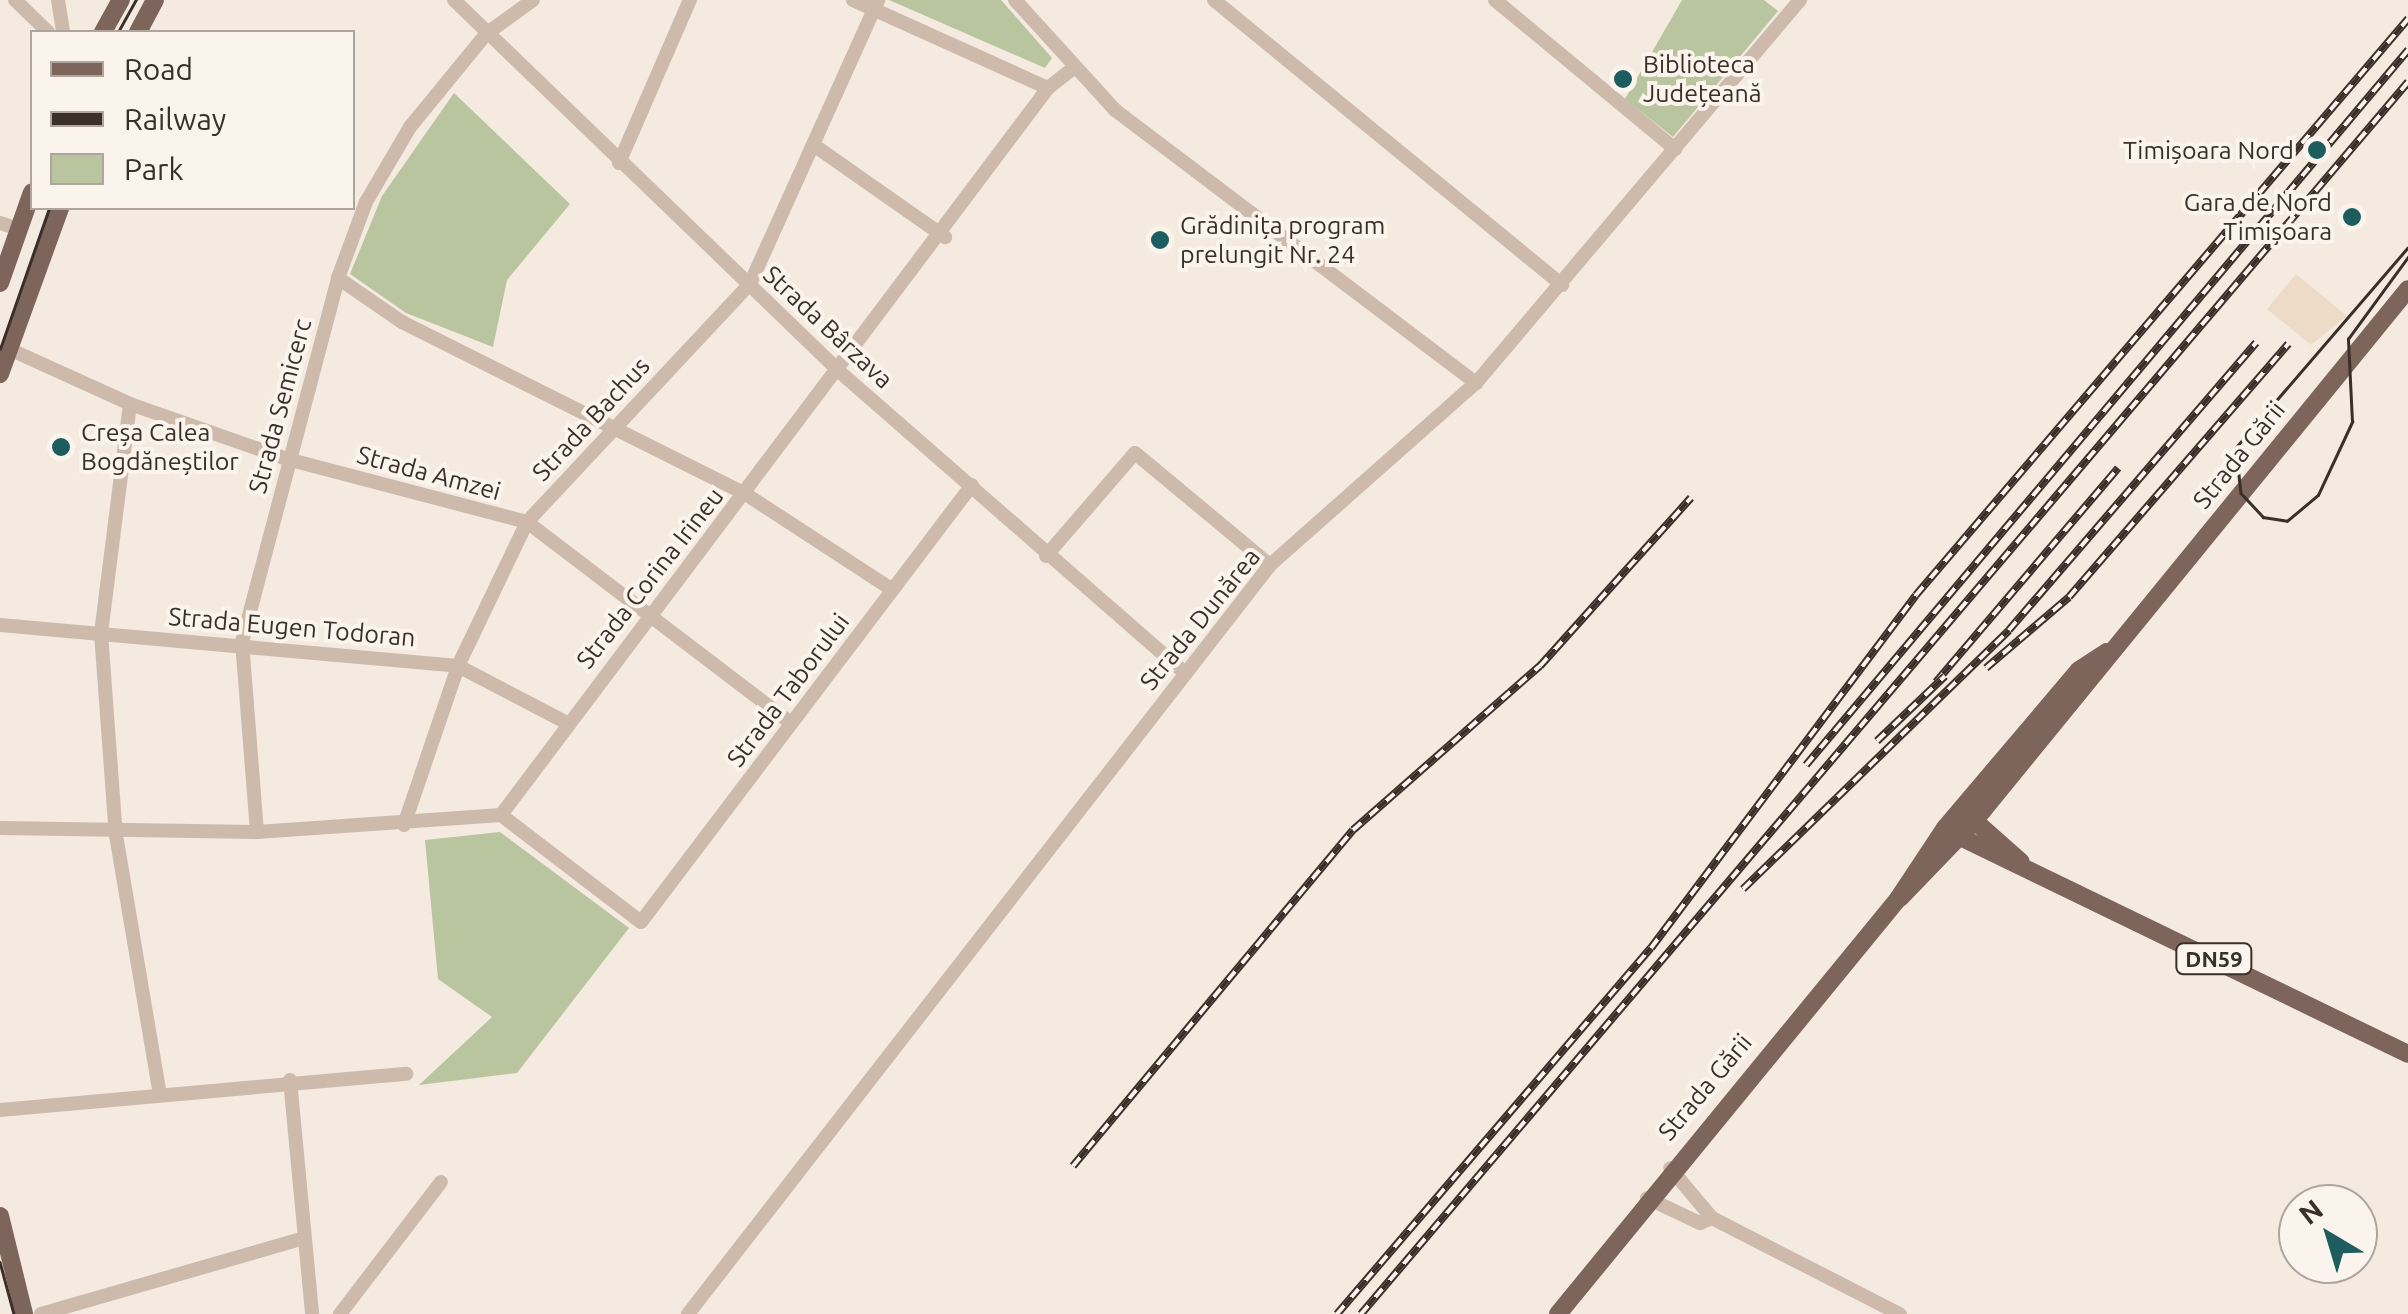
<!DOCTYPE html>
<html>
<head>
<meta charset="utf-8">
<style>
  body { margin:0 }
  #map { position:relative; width:2408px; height:1314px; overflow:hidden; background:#f4eae0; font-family:Ubuntu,sans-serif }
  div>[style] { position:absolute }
  .green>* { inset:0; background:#b9c59f }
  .plaza>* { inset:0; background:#eddbc7 }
  .minor>* { height:14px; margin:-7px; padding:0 7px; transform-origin:7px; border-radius:7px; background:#cebaab }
  .major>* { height:18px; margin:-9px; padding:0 9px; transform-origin:9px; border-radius:9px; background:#7e655b }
  .tram>* { height:2.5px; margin:-1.25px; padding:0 1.25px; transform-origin:1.25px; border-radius:1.25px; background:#3b2f2a }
  .rail>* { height:8px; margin-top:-4px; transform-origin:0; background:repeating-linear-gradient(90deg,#fbf4ed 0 11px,#3b2f2a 0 22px); box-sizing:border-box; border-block:2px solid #3b2f2a }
  .dots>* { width:28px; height:28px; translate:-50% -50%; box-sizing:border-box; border:5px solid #fbf4ed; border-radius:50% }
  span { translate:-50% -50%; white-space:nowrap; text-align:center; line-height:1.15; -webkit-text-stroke:8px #fbf4ed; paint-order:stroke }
  .shield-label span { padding:2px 8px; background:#fbf4ed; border:2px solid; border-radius:8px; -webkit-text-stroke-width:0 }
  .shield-label { font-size:22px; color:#3b2f2a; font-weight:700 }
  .poi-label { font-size:25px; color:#3b2f2a }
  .left { translate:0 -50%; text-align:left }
  .right { translate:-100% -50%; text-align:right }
  .street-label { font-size:25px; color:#3b2f2a }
  .legend { position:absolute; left:30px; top:30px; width:325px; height:180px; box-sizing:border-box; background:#fbf4ed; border:2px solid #aea59f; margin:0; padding:12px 18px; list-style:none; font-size:30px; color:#3b2f2a }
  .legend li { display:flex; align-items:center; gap:20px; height:50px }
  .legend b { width:50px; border:2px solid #aea59f }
  .north { position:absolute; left:2278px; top:1184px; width:100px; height:100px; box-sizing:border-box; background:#fbf4ed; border:2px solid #aea59f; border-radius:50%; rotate:322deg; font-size:28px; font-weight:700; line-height:40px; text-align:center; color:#3b2f2a }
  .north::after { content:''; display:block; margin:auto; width:35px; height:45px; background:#1d5d5f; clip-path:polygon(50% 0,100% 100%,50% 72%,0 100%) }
</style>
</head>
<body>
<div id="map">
  <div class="green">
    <i style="clip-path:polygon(889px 0,1001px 0,1052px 58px,1045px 68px)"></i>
    <i style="clip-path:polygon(1682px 0,1764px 0,1778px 11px,1673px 137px,1625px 99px)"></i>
    <i style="clip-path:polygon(454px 93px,570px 204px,507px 280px,493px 347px,406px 313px,350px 274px,382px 196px)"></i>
    <i style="clip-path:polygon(500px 832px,629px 928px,517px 1073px,419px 1085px,492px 1017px,438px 979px,425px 840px)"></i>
  </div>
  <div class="plaza">
    <i style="clip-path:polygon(2296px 274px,2347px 316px,2311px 345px,2267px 309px)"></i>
  </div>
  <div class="minor">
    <i style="left:15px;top:0;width:46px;rotate:44.1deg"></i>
    <i style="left:58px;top:0;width:32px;rotate:81deg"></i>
    <i style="left:454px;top:0;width:537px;rotate:43.94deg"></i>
    <i style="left:841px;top:373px;width:455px;rotate:41.1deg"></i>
    <i style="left:853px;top:0;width:214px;rotate:24.3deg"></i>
    <i style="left:1015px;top:0;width:149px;rotate:47.7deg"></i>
    <i style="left:1115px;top:110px;width:453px;rotate:37.1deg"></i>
    <i style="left:1214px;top:0;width:450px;rotate:39.3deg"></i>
    <i style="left:1495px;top:0;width:234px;rotate:39.6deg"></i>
    <i style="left:815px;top:146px;width:159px;rotate:35deg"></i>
    <i style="left:619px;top:163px;width:178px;rotate:-66.5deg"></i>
    <i style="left:0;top:223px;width:19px;rotate:18deg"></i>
    <i style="left:338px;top:278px;width:78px;rotate:34.5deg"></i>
    <i style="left:402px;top:322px;width:382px;rotate:26.6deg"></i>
    <i style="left:744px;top:493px;width:176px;rotate:33.1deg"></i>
    <i style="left:9px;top:349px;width:133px;rotate:24.4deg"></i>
    <i style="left:130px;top:404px;width:166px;rotate:19.3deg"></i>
    <i style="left:287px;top:459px;width:248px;rotate:14.7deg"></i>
    <i style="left:527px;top:522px;width:332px;rotate:37.3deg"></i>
    <i style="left:130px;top:404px;width:231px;rotate:97.2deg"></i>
    <i style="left:101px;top:633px;width:203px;rotate:85.8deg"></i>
    <i style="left:116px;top:835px;width:259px;rotate:80.4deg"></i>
    <i style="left:1046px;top:556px;width:136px;rotate:-49.2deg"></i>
    <i style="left:1135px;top:453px;width:175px;rotate:39.7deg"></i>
    <i style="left:0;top:625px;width:460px;rotate:5.1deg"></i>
    <i style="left:458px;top:666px;width:121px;rotate:27.6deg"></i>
    <i style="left:501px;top:815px;width:910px;rotate:-53.04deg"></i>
    <i style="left:1048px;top:88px;width:28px;rotate:-38deg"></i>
    <i style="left:404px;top:825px;width:168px;rotate:-71.2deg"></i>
    <i style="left:458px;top:666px;width:160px;rotate:-64.4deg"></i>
    <i style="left:527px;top:522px;width:326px;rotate:-46.9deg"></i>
    <i style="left:750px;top:284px;width:312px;rotate:-65.7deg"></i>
    <i style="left:0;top:828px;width:257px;rotate:0.9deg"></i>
    <i style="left:257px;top:832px;width:245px;rotate:-4deg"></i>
    <i style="left:501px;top:815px;width:176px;rotate:37.4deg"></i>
    <i style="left:641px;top:922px;width:548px;rotate:-52.86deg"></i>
    <i style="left:257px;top:832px;width:191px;rotate:-94.5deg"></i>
    <i style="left:242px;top:642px;width:376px;rotate:-75.2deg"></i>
    <i style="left:338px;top:278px;width:81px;rotate:-69.8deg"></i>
    <i style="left:366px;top:202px;width:87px;rotate:-59.6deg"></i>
    <i style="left:410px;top:127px;width:120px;rotate:-50.7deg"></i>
    <i style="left:486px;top:34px;width:58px;rotate:-35.9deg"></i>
    <i style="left:290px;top:1080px;width:235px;rotate:84.6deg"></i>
    <i style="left:0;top:1110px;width:408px;rotate:-5.1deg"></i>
    <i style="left:1647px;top:1198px;width:59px;rotate:25.3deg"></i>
    <i style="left:1700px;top:1223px;width:13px;rotate:-23deg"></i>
    <i style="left:1712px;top:1218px;width:65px;rotate:-130deg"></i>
    <i style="left:1712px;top:1218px;width:211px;rotate:27.1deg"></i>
    <i style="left:41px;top:1314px;width:270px;rotate:-16.1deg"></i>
    <i style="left:340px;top:1314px;width:166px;rotate:-52.6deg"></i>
    <i style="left:688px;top:1314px;width:949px;rotate:-52.15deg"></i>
    <i style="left:1270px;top:565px;width:275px;rotate:-41.5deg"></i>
    <i style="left:1476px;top:383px;width:502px;rotate:-49.77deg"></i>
  </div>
  <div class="major">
    <i style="left:103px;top:32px;width:37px;rotate:-61deg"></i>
    <i style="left:138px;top:32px;width:36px;rotate:-62deg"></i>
    <i style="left:0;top:283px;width:96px;rotate:-70.6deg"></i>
    <i style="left:0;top:374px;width:177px;rotate:-70.1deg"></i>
    <i style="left:1969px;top:816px;width:69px;rotate:41.5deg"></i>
    <i style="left:1954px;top:834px;width:504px;rotate:25.85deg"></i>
    <i style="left:1900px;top:898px;width:108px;rotate:-46.1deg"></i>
    <i style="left:1975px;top:820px;width:685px;rotate:-50.8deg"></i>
    <i style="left:0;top:1216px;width:101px;rotate:76.2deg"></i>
    <i style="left:1558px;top:1314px;width:536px;rotate:-50.67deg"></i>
    <i style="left:1898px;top:899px;width:85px;rotate:-56.5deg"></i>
    <i style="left:1945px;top:828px;width:207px;rotate:-49.7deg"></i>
    <i style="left:2079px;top:670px;width:33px;rotate:-33deg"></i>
  </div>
  <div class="tram">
    <i style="left:118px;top:32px;width:37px;rotate:-61deg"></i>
    <i style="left:2408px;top:248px;width:264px;rotate:130.7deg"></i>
    <i style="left:2236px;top:448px;width:45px;rotate:83.7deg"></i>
    <i style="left:2241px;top:493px;width:33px;rotate:47deg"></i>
    <i style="left:2263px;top:517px;width:24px;rotate:9deg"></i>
    <i style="left:2287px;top:521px;width:40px;rotate:-40deg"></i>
    <i style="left:2318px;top:495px;width:81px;rotate:-65deg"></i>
    <i style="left:2352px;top:422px;width:83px;rotate:-92.8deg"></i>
    <i style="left:2348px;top:339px;width:102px;rotate:-53.8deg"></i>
    <i style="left:0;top:349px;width:149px;rotate:-70.8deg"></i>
    <i style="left:0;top:1262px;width:54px;rotate:74.9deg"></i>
  </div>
  <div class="rail">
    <i style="left:1986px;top:668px;width:109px;rotate:-40.5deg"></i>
    <i style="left:2069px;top:597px;width:335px;rotate:-49.1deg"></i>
    <i style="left:1936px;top:682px;width:281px;rotate:-49.6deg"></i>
    <i style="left:1877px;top:741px;width:94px;rotate:-43.7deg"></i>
    <i style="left:1806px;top:765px;width:935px;rotate:-49.9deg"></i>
    <i style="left:1743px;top:889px;width:371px;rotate:-44.2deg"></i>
    <i style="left:2009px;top:630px;width:379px;rotate:-49.3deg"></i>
    <i style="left:1073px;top:1166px;width:437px;rotate:-50.2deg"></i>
    <i style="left:1353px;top:830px;width:249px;rotate:-41.3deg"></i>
    <i style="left:1540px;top:666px;width:226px;rotate:-48.1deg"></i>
    <i style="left:1337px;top:1314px;width:482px;rotate:-49.4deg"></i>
    <i style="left:1651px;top:948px;width:441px;rotate:-53.1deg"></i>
    <i style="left:1916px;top:595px;width:758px;rotate:-49.5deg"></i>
    <i style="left:1361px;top:1314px;width:1617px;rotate:-49.64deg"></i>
  </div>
  <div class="dots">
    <i style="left:1623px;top:79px;background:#1d5d5f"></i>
    <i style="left:2317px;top:150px;background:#1d5d5f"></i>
    <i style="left:2352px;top:217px;background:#1d5d5f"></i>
    <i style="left:1160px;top:240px;background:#1d5d5f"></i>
    <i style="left:61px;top:447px;background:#1d5d5f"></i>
  </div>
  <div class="shield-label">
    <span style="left:2214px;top:959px">DN59</span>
  </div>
  <div class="poi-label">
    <span class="left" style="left:1643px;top:79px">Biblioteca<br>Județeană</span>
    <span class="right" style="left:2294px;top:150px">Timișoara Nord</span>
    <span class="right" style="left:2332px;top:217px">Gara de Nord<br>Timișoara</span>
    <span class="left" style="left:1180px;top:240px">Grădinița program<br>prelungit Nr. 24</span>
    <span class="left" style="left:81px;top:447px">Creșa Calea<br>Bogdăneștilor</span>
  </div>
  <div class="street-label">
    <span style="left:828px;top:327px;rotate:43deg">Strada Bârzava</span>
    <span style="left:280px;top:406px;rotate:-75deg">Strada Semicerc</span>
    <span style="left:591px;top:419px;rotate:-47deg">Strada Bachus</span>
    <span style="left:2239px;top:455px;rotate:-51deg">Strada Gării</span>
    <span style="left:429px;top:473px;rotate:15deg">Strada Amzei</span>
    <span style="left:650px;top:578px;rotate:-52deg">Strada Corina Irineu</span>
    <span style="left:1200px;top:619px;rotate:-51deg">Strada Dunărea</span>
    <span style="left:292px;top:627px;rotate:5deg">Strada Eugen Todoran</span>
    <span style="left:788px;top:690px;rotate:-53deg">Strada Taborului</span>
    <span style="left:1705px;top:1087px;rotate:-50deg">Strada Gării</span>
  </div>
  <ul class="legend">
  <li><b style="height:12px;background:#7e655b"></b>Road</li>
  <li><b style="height:12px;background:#3b2f2a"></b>Railway</li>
  <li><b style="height:28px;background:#b9c59f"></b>Park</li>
  </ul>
  <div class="north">N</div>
</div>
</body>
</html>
